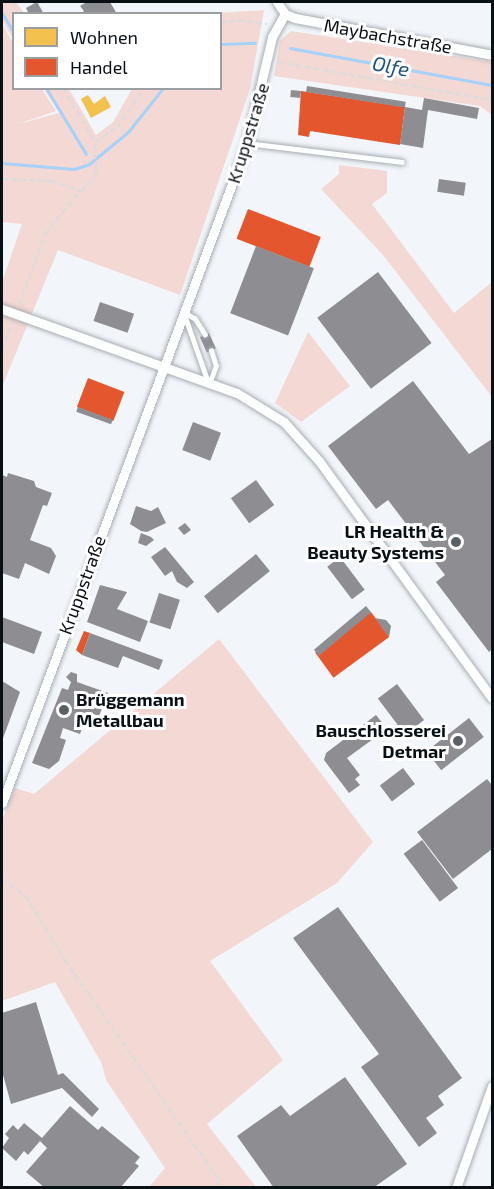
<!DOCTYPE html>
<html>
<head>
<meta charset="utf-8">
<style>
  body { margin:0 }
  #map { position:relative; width:494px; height:1189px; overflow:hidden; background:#f2f6fa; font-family:"Exo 2",sans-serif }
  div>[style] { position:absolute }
  .green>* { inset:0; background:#f4d8d3 }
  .homes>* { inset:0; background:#f2c14e }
  .shops>* { inset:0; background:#e4572e; transform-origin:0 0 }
  .industry>* { inset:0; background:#8d8d92; transform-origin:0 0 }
  .stream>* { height:3px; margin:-1.5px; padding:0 1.5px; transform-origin:1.5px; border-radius:1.5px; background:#a6d2fa }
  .path>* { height:1.5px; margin-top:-0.75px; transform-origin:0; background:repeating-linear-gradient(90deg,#dadcdd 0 6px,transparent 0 9px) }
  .roads { filter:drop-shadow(0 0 2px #a8adb2) drop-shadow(0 0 2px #a8adb2) }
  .service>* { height:4.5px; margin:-2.25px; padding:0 2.25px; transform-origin:2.25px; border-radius:2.25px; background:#fdfefe }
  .minor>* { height:9px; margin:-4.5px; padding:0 4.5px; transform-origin:4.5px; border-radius:4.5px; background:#fdfefe }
  .dots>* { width:16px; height:16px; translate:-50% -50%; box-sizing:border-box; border:3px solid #fff; border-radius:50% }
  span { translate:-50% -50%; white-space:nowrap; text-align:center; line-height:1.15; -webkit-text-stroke:6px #fff; paint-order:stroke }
  .street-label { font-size:18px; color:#080f15 }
  .poi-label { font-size:18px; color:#080f15; font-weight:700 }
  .right { translate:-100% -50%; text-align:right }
  .left { translate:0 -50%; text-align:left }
  .water-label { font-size:20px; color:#1a517e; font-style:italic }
  .frame { position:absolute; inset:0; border:3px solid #080f15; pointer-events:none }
  .legend { position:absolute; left:12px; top:12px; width:210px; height:78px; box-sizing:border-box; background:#fff; border:2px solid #9c9fa1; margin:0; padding:8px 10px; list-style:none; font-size:18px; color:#080f15 }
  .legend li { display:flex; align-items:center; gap:12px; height:30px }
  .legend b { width:30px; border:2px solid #9c9fa1 }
</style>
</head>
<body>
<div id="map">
  <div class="green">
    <i style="clip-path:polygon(2px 2px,16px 2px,24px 13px,14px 14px,13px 39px,2px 20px)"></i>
    <i style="clip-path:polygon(264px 10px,250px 89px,180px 295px,58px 250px,2px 387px,2px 282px,22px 224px,2px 222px,2px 23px,13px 43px,14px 88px,42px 89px,56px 111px,18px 124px,59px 113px,44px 89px,69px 89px,96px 135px,113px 122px,132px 89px,220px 88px,220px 14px,216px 13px)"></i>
    <i style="clip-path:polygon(291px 31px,492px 62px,492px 115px,480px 106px,274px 76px,280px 41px)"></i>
    <i style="clip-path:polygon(339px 165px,387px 171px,387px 193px,372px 204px,454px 313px,492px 282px,492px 397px,383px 255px,321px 189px,339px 174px)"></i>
    <i style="clip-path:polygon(308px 332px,350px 386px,301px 422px,275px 403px)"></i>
    <i style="clip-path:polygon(219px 639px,373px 842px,337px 883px,210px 961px,283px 1060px,207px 1124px,256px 1187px,149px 1187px,165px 1168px,106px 1080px,102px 1064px,55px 982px,2px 1001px,2px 820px,15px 788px,34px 794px)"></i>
  </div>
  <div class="homes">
    <i style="clip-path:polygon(88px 95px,94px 104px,105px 96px,111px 107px,91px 118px,81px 99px)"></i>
  </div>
  <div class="shops">
    <i style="clip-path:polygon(301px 91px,405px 107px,400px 145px,310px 131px,309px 137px,298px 135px)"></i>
    <i style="left:248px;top:209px;width:78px;height:32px;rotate:21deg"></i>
    <i style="left:88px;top:378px;width:39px;height:31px;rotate:21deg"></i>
    <i style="left:371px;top:612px;width:31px;height:69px;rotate:54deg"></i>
    <i style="clip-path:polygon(84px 631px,90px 633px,82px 655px,76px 650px)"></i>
  </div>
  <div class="industry">
    <i style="clip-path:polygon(37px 2px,44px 14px,29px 14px,26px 8px)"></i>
    <i style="clip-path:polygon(87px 2px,110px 2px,117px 14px,80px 14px,84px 11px,80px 6px)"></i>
    <i style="left:307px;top:86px;width:100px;height:6px;rotate:9deg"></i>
    <i style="left:291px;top:90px;width:10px;height:7px;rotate:6deg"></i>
    <i style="clip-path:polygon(424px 98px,479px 108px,477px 119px,428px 110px,423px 148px,400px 144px,405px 107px,422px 110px)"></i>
    <i style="left:439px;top:179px;width:27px;height:13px;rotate:8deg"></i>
    <i style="left:256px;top:246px;width:62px;height:72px;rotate:21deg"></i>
    <i style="left:378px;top:272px;width:89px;height:76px;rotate:53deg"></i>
    <i style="left:100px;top:302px;width:36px;height:20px;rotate:19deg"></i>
    <i style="left:209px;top:333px;width:17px;height:10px;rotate:66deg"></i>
    <i style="clip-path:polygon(413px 381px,469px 454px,492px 439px,492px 649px,489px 652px,436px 582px,445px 575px,388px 500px,376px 509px,328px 446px)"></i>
    <i style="left:78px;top:407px;width:37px;height:5px;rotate:20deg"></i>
    <i style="left:193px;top:422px;width:30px;height:30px;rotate:21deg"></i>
    <i style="clip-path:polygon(8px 473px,34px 481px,36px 487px,52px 493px,47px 506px,43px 505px,30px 540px,51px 548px,56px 556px,49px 574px,25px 563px,19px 579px,2px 573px,2px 475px,7px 477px)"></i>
    <i style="left:256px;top:480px;width:31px;height:31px;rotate:54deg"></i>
    <i style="clip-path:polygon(136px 506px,151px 511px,158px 507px,166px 523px,147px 532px,141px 531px,130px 524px)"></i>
    <i style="clip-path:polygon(185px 523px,191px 530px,184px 535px,178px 528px)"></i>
    <i style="clip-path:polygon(141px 533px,151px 537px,154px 540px,146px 546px,138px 543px)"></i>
    <i style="clip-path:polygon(165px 547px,194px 582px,187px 588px,177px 582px,172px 571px,165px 576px,151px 557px)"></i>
    <i style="left:256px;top:554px;width:22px;height:67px;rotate:51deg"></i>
    <i style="left:340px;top:557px;width:41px;height:16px;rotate:53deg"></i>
    <i style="clip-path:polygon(100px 585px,127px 592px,117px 609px,148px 621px,140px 642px,87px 622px)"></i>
    <i style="left:159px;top:593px;width:22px;height:31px;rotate:18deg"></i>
    <i style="left:366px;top:606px;width:8px;height:68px;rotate:50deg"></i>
    <i style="clip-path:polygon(2px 617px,42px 632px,34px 654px,2px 642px)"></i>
    <i style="clip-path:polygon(375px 618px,386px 620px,391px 626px,389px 637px)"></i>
    <i style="clip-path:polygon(90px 633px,163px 660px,159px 670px,123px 656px,118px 668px,82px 655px)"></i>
    <i style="clip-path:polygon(71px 672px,77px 674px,77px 682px,108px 693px,99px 716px,88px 712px,80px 734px,63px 728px,60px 738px,66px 740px,59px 761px,49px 769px,32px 763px,62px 688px,68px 690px,71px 682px,66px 677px)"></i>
    <i style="clip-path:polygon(2px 681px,20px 692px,2px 741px)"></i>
    <i style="left:397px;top:684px;width:45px;height:24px;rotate:53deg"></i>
    <i style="clip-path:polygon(376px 715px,387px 729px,347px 758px,360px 775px,355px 779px,360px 785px,349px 793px,324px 760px,326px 753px)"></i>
    <i style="left:469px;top:718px;width:24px;height:54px;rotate:52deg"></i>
    <i style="left:403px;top:768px;width:20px;height:29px;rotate:53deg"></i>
    <i style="clip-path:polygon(487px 779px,492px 785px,492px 849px,453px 879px,417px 832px)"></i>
    <i style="left:422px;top:840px;width:60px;height:23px;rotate:53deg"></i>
    <i style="clip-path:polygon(338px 907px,462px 1078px,438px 1096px,444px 1105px,426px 1118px,437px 1133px,419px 1147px,361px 1067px,379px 1054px,293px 938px)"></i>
    <i style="clip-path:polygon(36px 1002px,58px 1075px,63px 1073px,99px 1109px,92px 1117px,62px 1088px,11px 1104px,2px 1071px,2px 1013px)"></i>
    <i style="clip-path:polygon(345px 1077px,407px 1164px,373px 1188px,274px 1188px,237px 1136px,281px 1105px,290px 1116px)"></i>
    <i style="clip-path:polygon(70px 1106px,98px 1130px,102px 1126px,140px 1157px,135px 1163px,139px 1166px,120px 1188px,45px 1188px,26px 1172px,47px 1148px,40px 1141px,28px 1155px,24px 1151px,16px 1161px,2px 1148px,9px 1138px,5px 1134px,13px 1125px,18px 1130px,24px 1123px,42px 1138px)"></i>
  </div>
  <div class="stream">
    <i style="left:2px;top:13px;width:23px;rotate:59deg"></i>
    <i style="left:220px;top:44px;width:35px;rotate:-2deg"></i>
    <i style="left:290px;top:48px;width:205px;rotate:10.4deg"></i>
    <i style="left:46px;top:88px;width:77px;rotate:58.8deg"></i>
    <i style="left:2px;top:163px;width:72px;rotate:4.8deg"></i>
    <i style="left:74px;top:169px;width:16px;rotate:-18deg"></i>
    <i style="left:89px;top:164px;width:50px;rotate:-39.4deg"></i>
    <i style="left:128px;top:132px;width:56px;rotate:-51.5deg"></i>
  </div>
  <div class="path">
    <i style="left:12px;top:2px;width:14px;rotate:60deg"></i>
    <i style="left:220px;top:23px;width:18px;rotate:-9deg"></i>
    <i style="left:238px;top:20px;width:29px;rotate:8deg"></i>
    <i style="left:278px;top:62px;width:217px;rotate:10.1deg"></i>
    <i style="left:63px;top:88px;width:63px;rotate:59.3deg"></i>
    <i style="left:2px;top:179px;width:49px;rotate:2.3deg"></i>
    <i style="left:51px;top:181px;width:32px;rotate:18deg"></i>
    <i style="left:81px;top:191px;width:21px;rotate:-43deg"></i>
    <i style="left:96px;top:177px;width:35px;rotate:-92deg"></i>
    <i style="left:95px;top:142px;width:27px;rotate:-34deg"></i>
    <i style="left:117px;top:127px;width:47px;rotate:-55.3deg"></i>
    <i style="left:19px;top:304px;width:75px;rotate:-69.6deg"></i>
    <i style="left:45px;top:234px;width:55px;rotate:-50.9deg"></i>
    <i style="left:2px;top:350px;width:30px;rotate:-70deg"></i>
    <i style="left:2px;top:879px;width:29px;rotate:35deg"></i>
    <i style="left:26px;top:896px;width:75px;rotate:58.6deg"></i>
    <i style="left:65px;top:960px;width:270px;rotate:55deg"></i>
    <i style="left:220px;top:1181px;width:9px;rotate:131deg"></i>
  </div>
  <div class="roads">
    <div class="service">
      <i style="left:247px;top:143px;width:156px;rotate:7deg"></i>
      <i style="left:205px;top:335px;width:19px;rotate:-122deg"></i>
      <i style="left:195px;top:319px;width:13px;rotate:-151deg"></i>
      <i style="left:184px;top:313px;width:75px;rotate:70.6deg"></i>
      <i style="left:209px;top:384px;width:19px;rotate:-69deg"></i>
      <i style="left:216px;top:366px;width:16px;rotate:-108deg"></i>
    </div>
    <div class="minor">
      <i style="left:277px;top:2px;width:14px;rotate:56deg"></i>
      <i style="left:285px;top:14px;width:11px;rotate:22deg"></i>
      <i style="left:295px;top:18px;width:200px;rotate:10.6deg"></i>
      <i style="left:2px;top:309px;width:250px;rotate:19.7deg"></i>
      <i style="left:237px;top:393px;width:55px;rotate:31.7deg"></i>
      <i style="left:284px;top:422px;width:52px;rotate:48.1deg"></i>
      <i style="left:319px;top:461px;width:293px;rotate:53.9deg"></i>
      <i style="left:2px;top:803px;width:704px;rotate:-69.63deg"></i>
      <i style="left:247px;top:143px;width:109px;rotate:-76.7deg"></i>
      <i style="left:272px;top:37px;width:26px;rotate:-61deg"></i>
      <i style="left:456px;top:1188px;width:108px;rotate:-70.6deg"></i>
    </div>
  </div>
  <div class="dots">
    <i style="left:456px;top:542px;background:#5a6065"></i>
    <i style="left:64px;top:710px;background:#5a6065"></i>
    <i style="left:458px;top:741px;background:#5a6065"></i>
  </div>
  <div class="street-label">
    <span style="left:388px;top:36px;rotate:10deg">Maybachstraße</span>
    <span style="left:248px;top:133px;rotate:-73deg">Kruppstraße</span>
    <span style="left:82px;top:585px;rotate:-70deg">Kruppstraße</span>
  </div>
  <div class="poi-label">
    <span class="right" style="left:444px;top:542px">LR Health &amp;<br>Beauty Systems</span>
    <span class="left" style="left:76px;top:710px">Brüggemann<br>Metallbau</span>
    <span class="right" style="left:446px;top:741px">Bauschlosserei<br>Detmar</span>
  </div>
  <div class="water-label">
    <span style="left:391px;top:66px;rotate:11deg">Olfe</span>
  </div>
  <div class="frame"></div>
  <ul class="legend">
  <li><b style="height:16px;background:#f2c14e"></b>Wohnen</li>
  <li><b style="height:16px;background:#e4572e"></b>Handel</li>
  </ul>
</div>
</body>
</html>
